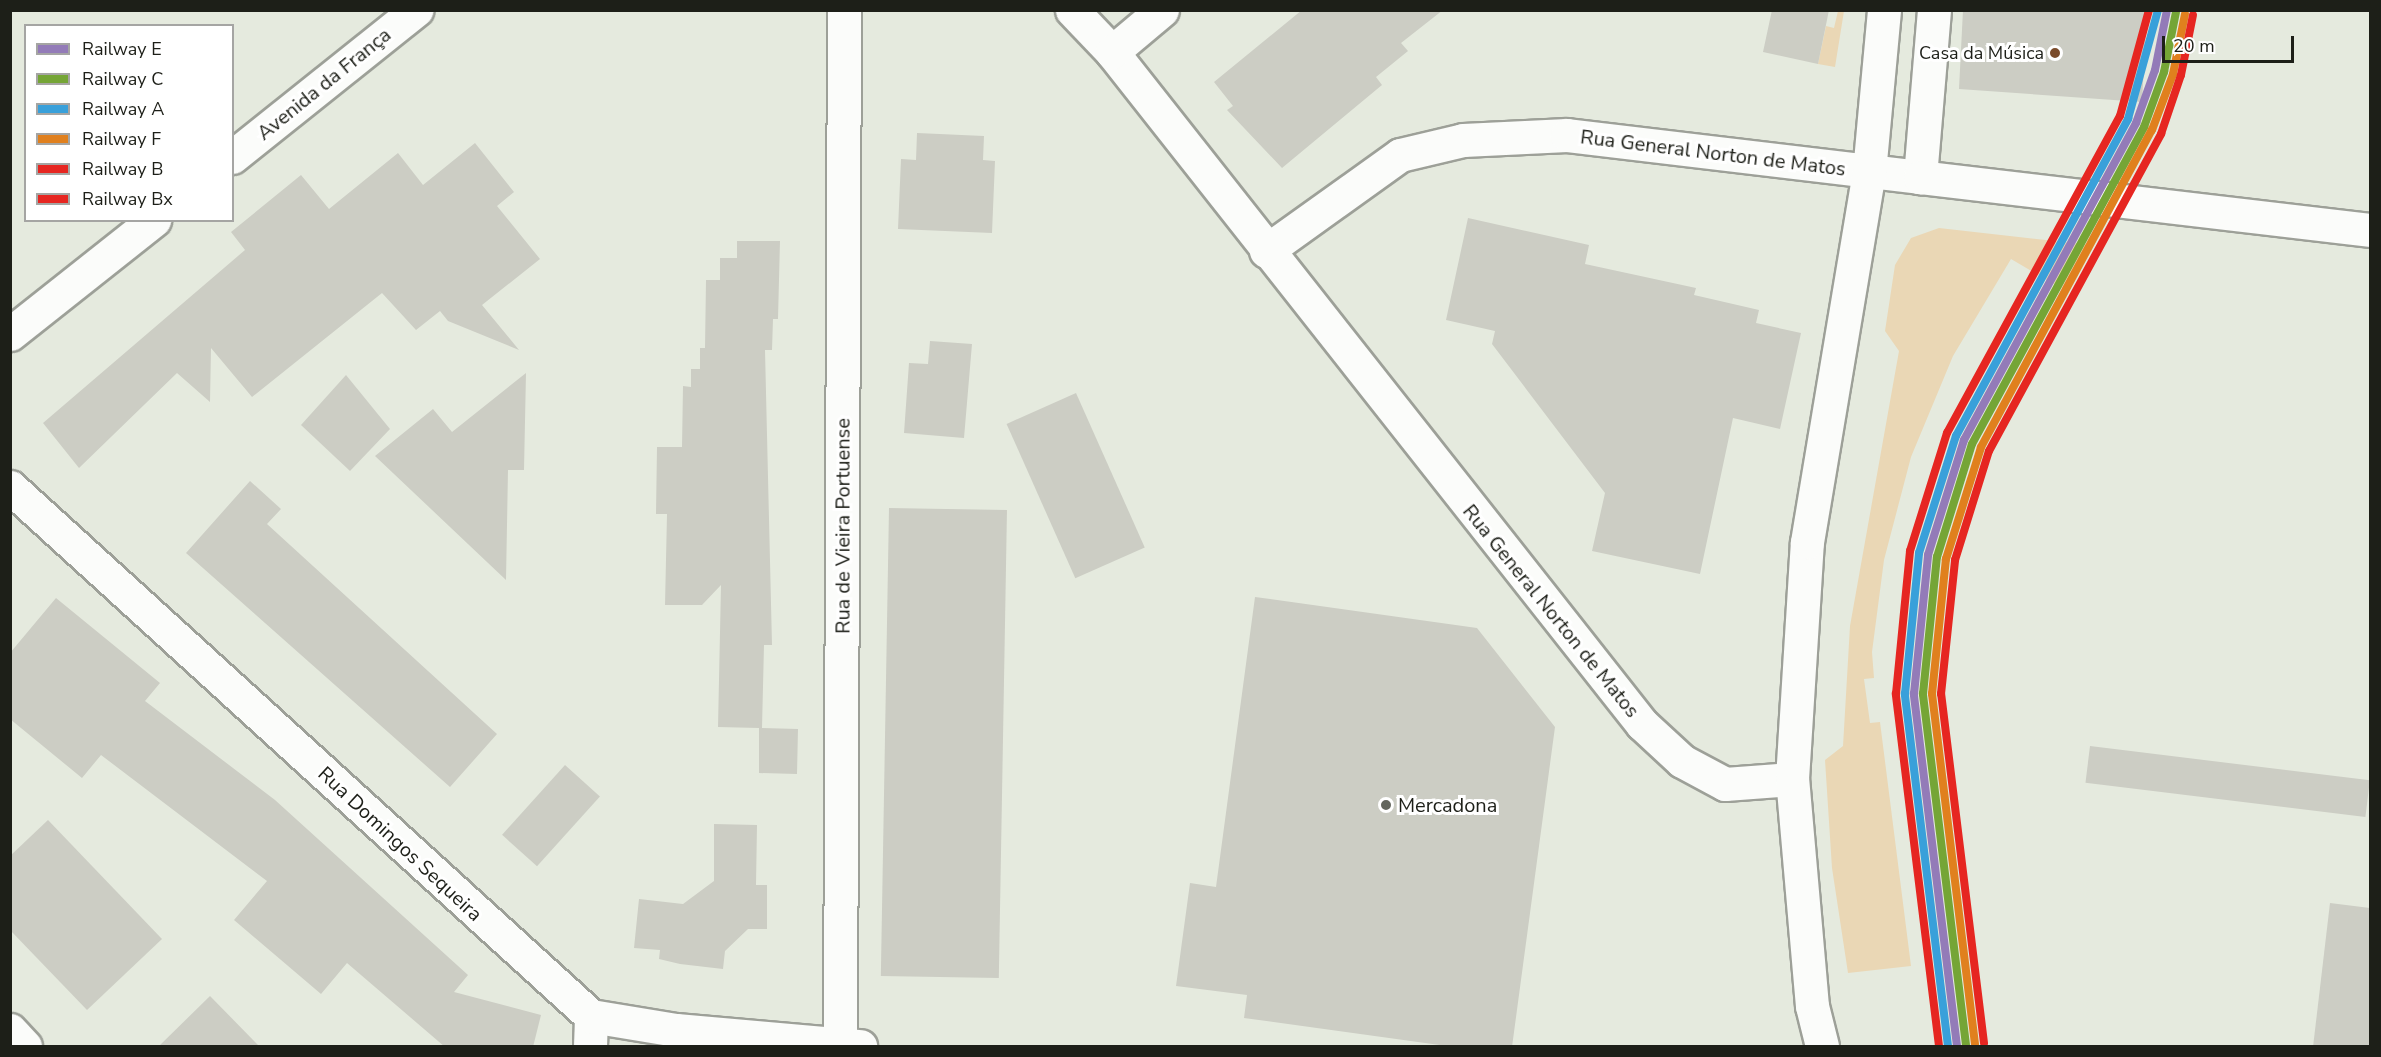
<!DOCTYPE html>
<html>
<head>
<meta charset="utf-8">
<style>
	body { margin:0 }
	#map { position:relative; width:2381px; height:1057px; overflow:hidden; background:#e5eade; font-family:"Nunito Sans",sans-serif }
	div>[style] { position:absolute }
	.green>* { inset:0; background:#ead7b5 }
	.building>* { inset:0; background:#cccdc4; transform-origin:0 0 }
	.roads { filter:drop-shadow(2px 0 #9da098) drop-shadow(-2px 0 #9da098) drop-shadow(0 2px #9da098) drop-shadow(0 -2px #9da098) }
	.street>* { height:33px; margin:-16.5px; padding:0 16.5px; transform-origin:16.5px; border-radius:16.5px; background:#fbfcfa }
	.secondary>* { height:33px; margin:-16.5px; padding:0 16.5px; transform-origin:16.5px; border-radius:16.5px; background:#fbfcfa }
	.rail-1>* { height:8px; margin:-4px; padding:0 4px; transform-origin:4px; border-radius:4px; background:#937bb8 }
	.rail-2>* { height:8px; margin:-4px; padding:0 4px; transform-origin:4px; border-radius:4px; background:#75a536 }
	.rail-3>* { height:8px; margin:-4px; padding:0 4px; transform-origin:4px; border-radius:4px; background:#39a0da }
	.rail-4>* { height:8px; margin:-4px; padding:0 4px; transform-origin:4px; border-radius:4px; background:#e0801e }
	.rail-5>* { height:8px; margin:-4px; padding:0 4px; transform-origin:4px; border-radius:4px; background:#e62621 }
	.rail-6>* { height:8px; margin:-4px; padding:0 4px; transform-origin:4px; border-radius:4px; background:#e62621 }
	.dots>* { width:16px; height:16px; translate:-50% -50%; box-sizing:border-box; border:3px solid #fff; border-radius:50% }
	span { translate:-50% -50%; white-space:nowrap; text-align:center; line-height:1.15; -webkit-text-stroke:6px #fff; paint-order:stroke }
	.bus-label { font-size:18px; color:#1d1f18 }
	.right { translate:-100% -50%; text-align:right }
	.street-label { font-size:20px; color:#1d1f18 }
	.poi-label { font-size:20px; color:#1d1f18 }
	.left { translate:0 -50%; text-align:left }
	.frame { position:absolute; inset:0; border:12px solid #1d1f18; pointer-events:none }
	.legend { position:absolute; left:24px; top:24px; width:210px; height:198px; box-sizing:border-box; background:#fff; border:2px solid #a5a5a3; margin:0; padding:8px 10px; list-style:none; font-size:18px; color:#1d1f18 }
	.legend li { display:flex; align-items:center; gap:12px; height:30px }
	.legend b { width:30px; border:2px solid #a5a5a3 }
	.scale { position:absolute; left:2162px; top:36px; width:132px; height:27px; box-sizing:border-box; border:3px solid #1d1f18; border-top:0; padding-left:8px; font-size:18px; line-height:21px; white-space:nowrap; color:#1d1f18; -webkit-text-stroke:4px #fff; paint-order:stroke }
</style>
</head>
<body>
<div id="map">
	<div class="green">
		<i style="clip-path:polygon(1838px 11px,1844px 11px,1835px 67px,1818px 64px,1826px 26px,1834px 28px)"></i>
		<i style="clip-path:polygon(1939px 228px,2091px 245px,2066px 291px,2011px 259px,1953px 356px,1911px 457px,1884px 560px,1872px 652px,1874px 678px,1864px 679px,1870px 723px,1880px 722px,1911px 966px,1848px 973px,1832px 868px,1825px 760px,1843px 746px,1850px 626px,1899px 351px,1885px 331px,1895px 265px,1911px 238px)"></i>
	</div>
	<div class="building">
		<i style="clip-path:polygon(1302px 10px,1443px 10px,1401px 43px,1408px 51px,1376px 77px,1382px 85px,1282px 168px,1227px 110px,1233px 106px,1214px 82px)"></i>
		<i style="clip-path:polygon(1772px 10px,1829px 10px,1818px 64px,1763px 52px)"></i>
		<i style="clip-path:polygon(1963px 10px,2147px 10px,2142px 102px,1959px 89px)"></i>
		<i style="clip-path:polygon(917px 133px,984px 136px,983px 160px,995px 161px,992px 233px,898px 229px,901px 159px,916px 160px)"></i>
		<i style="clip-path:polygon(475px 143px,514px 192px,497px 206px,540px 259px,482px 305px,519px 350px,448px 321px,440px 311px,416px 330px,382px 293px,252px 397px,211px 348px,210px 402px,177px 373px,79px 468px,43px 423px,245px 250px,231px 232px,301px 175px,329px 209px,398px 153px,423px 185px)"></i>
		<i style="clip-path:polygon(1468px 218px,1589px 245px,1585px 264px,1696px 288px,1694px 295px,1759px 310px,1756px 323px,1801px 333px,1780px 429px,1733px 418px,1700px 574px,1592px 551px,1605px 493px,1492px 344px,1495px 331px,1446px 320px)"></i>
		<i style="clip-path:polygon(737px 241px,780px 241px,778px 319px,773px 319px,772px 350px,765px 350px,772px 645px,764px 645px,762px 728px,798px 729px,797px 774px,759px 773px,759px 728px,718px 727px,721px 585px,702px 605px,665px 605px,667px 514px,656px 514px,657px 447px,682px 447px,683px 386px,691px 387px,691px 369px,700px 369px,700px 348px,705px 348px,706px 280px,720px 280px,720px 258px,737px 258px)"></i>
		<i style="clip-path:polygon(930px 341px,972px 344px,964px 438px,904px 433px,909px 363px,928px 364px)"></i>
		<i style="clip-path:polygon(526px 373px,524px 470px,508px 470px,506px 580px,375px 456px,433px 409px,452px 432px)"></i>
		<i style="clip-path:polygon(346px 375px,390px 429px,350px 471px,301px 425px)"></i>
		<i style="left:1076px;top:393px;width:169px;height:76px;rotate:66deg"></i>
		<i style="clip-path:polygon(250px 481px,281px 509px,267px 524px,497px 734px,450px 787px,186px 553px)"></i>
		<i style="left:889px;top:508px;width:118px;height:468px;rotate:1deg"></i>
		<i style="clip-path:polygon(1255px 597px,1477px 628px,1555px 727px,1512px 1047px,1454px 1047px,1244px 1018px,1247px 995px,1176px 986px,1190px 883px,1216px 887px)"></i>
		<i style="clip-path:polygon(56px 598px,160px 683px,145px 701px,275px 800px,468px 975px,454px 992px,541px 1015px,533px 1047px,445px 1047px,347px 963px,321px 994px,234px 920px,267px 881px,101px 755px,82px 778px,10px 719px,10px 653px)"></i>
		<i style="left:2090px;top:746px;width:282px;height:37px;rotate:7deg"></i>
		<i style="left:565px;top:765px;width:47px;height:94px;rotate:42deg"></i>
		<i style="clip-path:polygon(48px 820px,162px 939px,87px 1010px,10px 930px,10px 856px)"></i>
		<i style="clip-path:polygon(714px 824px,757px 825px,756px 885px,767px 885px,767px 929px,748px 929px,725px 951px,723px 969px,680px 964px,659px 959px,660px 950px,634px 948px,639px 899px,683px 904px,714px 881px)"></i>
		<i style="clip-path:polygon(2330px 903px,2370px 908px,2370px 1047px,2313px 1047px)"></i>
		<i style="clip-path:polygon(210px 996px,260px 1047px,158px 1047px)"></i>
	</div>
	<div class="roads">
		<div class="street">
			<i style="left:1072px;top:10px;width:58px;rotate:46.4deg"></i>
			<i style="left:1112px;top:52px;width:856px;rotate:51.74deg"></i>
			<i style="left:1642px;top:724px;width:54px;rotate:42.8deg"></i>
			<i style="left:1682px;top:761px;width:49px;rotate:28.1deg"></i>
			<i style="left:1725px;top:784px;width:67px;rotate:-4.3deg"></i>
			<i style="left:1112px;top:52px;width:65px;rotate:-40deg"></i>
			<i style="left:1266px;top:251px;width:165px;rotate:-35.6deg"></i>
			<i style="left:1400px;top:155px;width:65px;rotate:-13.4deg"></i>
			<i style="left:1463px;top:140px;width:104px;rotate:-2.8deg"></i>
			<i style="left:1567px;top:135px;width:355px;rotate:6.8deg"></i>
			<i style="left:10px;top:1030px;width:22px;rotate:47deg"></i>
			<i style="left:840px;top:1042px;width:1032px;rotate:-89.78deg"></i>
			<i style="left:590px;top:1046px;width:30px;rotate:-88deg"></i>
			<i style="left:1822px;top:1046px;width:41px;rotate:-104deg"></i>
			<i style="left:1812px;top:1006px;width:228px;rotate:-95deg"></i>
			<i style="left:1792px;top:779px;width:237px;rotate:-86.4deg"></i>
			<i style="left:1807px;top:542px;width:375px;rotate:-80.5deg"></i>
			<i style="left:1869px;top:172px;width:163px;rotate:-84.7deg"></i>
		</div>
		<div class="secondary">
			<i style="left:1934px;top:10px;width:168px;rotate:94.8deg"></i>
			<i style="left:1920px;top:177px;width:453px;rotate:6.7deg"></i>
			<i style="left:232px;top:157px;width:236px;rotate:-38.6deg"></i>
			<i style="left:10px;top:334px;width:184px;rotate:-38.4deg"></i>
			<i style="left:10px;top:487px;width:786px;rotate:42.32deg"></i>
			<i style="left:591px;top:1016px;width:86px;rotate:9.4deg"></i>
			<i style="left:676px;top:1030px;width:185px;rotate:5deg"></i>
		</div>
	</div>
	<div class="rail-1">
		<i style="left:1957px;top:1046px;width:355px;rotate:-97deg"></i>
		<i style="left:1914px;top:694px;width:140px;rotate:-84.2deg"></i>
		<i style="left:1928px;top:555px;width:121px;rotate:-72.6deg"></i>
		<i style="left:1964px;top:440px;width:361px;rotate:-61.5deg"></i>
		<i style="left:2136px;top:123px;width:56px;rotate:-70.3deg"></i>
		<i style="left:2155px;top:70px;width:61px;rotate:-78.7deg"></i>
	</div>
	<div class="rail-2">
		<i style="left:1966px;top:1045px;width:354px;rotate:-97deg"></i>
		<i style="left:1923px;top:694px;width:138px;rotate:-84.2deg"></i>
		<i style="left:1937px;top:557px;width:118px;rotate:-72.8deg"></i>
		<i style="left:1972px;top:444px;width:361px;rotate:-61.5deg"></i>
		<i style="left:2144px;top:127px;width:59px;rotate:-70deg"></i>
		<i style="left:2164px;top:72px;width:61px;rotate:-78.7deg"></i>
	</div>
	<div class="rail-3">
		<i style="left:1948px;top:1046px;width:355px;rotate:-97deg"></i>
		<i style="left:1905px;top:694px;width:142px;rotate:-84.3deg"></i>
		<i style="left:1919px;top:553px;width:123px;rotate:-72.5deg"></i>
		<i style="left:1956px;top:436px;width:361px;rotate:-61.5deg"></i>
		<i style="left:2128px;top:119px;width:113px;rotate:-74.6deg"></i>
	</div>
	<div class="rail-4">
		<i style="left:1975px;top:1044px;width:353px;rotate:-97deg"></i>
		<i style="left:1932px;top:694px;width:136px;rotate:-84.1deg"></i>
		<i style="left:1946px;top:559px;width:117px;rotate:-72.6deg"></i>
		<i style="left:1981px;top:447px;width:360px;rotate:-61.7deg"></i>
		<i style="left:2152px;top:130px;width:60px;rotate:-69.4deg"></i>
		<i style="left:2173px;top:74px;width:61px;rotate:-78.7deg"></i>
	</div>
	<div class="rail-5">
		<i style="left:1939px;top:1046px;width:355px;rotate:-97deg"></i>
		<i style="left:1896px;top:694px;width:144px;rotate:-84.4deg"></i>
		<i style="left:1910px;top:551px;width:124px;rotate:-72.6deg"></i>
		<i style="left:1947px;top:433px;width:361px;rotate:-61.4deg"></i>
		<i style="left:2120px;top:116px;width:110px;rotate:-74.7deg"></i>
	</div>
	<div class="rail-6">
		<i style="left:1984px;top:1043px;width:352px;rotate:-97deg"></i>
		<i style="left:1941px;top:694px;width:135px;rotate:-84deg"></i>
		<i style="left:1955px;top:560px;width:114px;rotate:-72.7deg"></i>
		<i style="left:1989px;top:451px;width:361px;rotate:-61.5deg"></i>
		<i style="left:2161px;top:134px;width:62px;rotate:-71.3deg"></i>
		<i style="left:2181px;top:75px;width:61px;rotate:-78.7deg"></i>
	</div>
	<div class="dots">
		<i style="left:2055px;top:53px;background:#7a4b2a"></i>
		<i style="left:1386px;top:805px;background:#63665d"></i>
	</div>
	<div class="bus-label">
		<span class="right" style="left:2044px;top:53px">Casa da Música</span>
	</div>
	<div class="street-label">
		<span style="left:324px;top:84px;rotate:-39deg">Avenida da França</span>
		<span style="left:1713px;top:153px;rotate:7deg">Rua General Norton de Matos</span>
		<span style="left:843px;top:526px;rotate:-90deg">Rua de Vieira Portuense</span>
		<span style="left:1551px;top:611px;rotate:51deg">Rua General Norton de Matos</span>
		<span style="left:400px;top:844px;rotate:43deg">Rua Domingos Sequeira</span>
	</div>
	<div class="poi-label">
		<span class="left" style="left:1398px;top:805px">Mercadona</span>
	</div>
	<div class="frame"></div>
	<ul class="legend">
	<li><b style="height:8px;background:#937bb8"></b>Railway E</li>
	<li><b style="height:8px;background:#75a536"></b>Railway C</li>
	<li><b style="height:8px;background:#39a0da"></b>Railway A</li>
	<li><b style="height:8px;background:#e0801e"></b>Railway F</li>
	<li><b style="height:8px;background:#e62621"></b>Railway B</li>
	<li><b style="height:8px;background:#e62621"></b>Railway Bx</li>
	</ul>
	<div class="scale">20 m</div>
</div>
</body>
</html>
